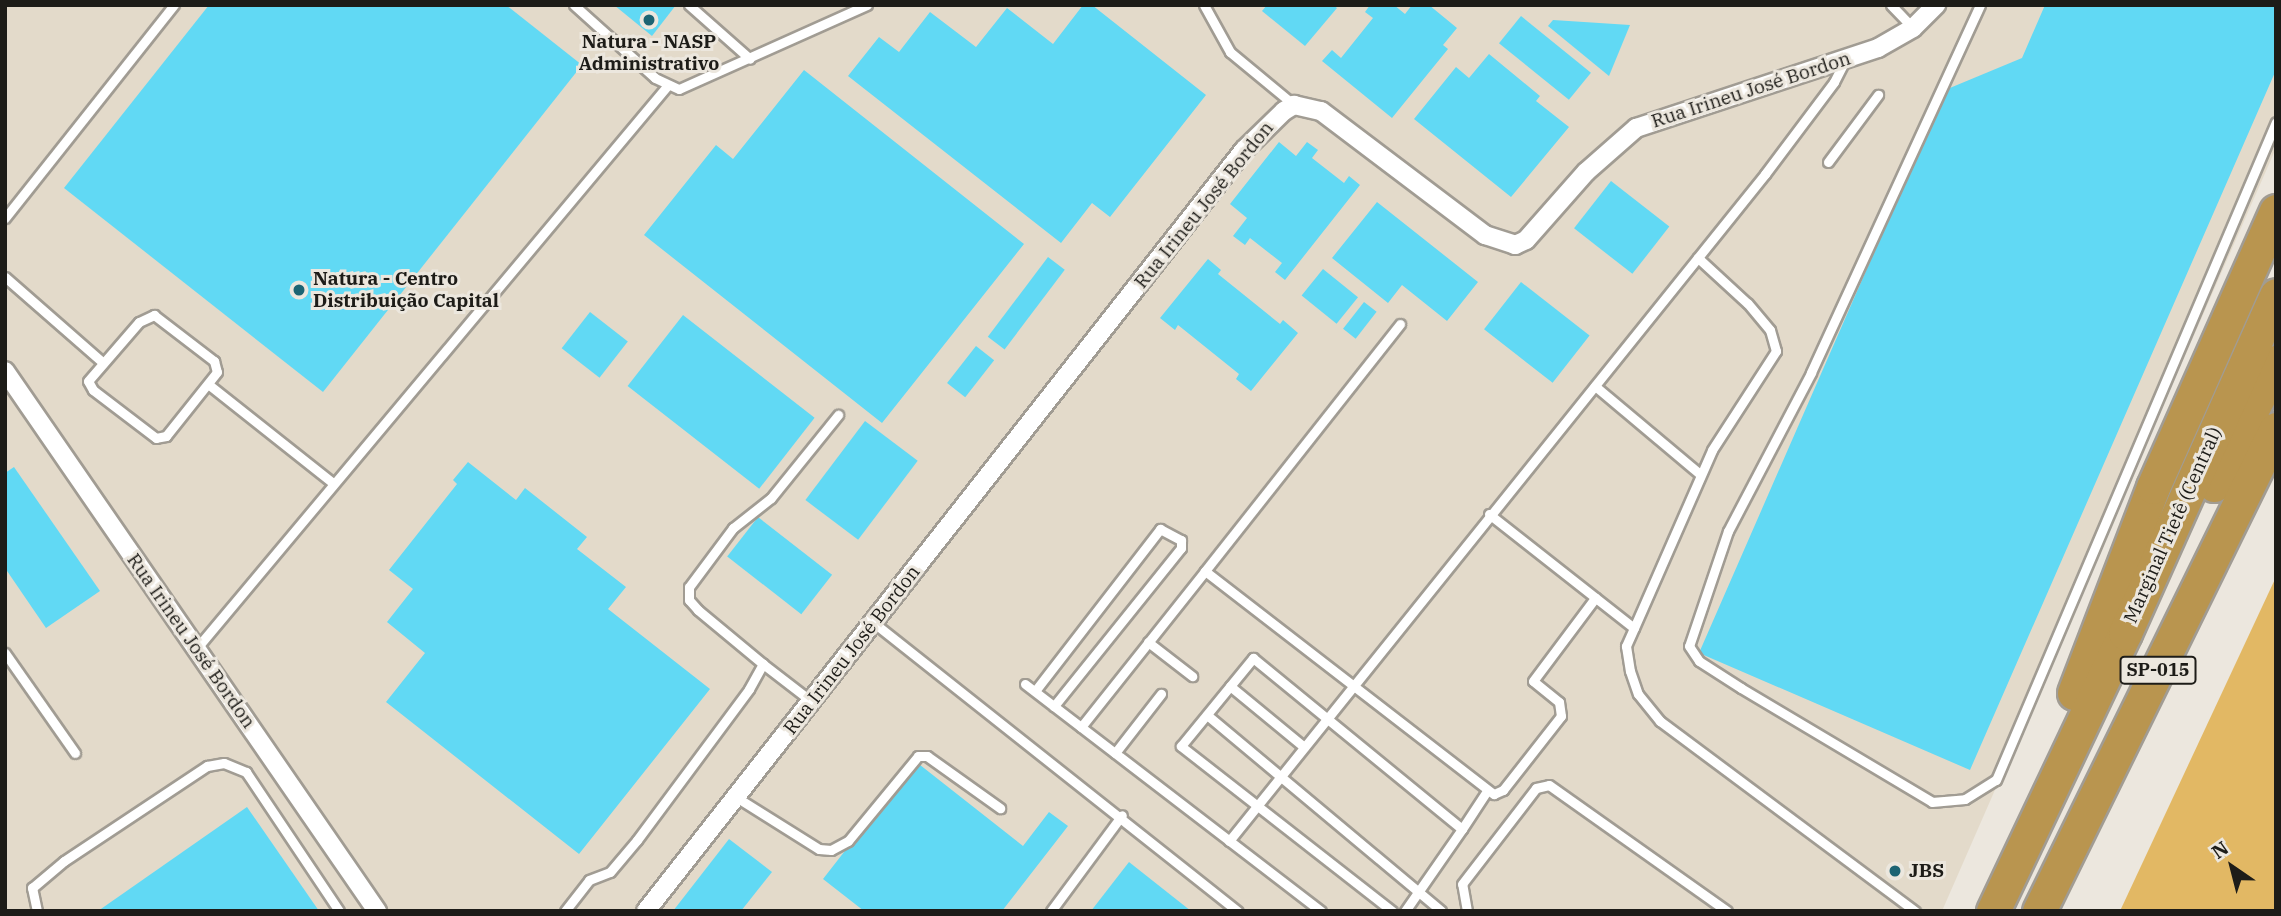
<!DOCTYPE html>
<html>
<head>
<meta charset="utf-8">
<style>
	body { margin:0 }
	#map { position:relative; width:2281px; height:916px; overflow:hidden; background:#ece7de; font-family:"IBM Plex Serif",serif }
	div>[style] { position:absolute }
	.built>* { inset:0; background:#e3daca }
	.water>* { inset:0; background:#e2b864 }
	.building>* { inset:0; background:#61d9f4; transform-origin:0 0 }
	.roads { filter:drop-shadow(2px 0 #a19c93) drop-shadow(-2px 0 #a19c93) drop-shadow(0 2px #a19c93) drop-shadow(0 -2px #a19c93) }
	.lane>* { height:9px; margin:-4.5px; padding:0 4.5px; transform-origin:4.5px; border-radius:4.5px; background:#fff }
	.street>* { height:18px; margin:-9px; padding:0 9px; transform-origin:9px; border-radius:9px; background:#fff }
	.highway>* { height:33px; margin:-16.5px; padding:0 16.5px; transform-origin:16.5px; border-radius:16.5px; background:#b9954f }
	.dots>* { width:19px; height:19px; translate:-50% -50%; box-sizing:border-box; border:4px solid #ece7de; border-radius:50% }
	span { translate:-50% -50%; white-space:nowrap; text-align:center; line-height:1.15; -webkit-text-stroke:6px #ece7de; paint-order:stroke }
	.shield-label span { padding:2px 5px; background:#ece7de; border:2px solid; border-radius:5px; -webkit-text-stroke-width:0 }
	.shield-label { font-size:18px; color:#1d1c18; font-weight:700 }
	.poi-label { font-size:19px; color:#1d1c18; font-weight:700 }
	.left { translate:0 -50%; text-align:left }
	.street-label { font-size:19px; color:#1d1c18 }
	.frame { position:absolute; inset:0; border:7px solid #1d1c18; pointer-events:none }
	.north { position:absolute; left:2197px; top:832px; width:70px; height:70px; -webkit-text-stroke:5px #ece7de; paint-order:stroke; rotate:325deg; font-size:19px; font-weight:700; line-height:28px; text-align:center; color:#1d1c18 }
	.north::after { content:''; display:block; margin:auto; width:24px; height:32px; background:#1d1c18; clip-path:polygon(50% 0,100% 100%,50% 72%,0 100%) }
</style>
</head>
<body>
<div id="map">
	<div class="built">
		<i style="clip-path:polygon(5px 5px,2276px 5px,2276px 148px,1942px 911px,5px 911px)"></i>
	</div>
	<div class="water">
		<i style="clip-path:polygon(2276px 577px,2276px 911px,2120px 911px)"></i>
	</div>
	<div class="building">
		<i style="clip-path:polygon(209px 5px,506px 5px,582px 65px,323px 392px,64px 188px)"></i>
		<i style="clip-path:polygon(614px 5px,676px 5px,652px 36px)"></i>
		<i style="clip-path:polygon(1083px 5px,1092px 5px,1206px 95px,1110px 217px,1092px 203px,1061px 243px,848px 76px,879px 37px,899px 52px,930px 12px,976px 47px,1007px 8px,1053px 44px)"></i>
		<i style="clip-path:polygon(1267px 5px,1333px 5px,1337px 8px,1305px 46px,1262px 11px)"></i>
		<i style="clip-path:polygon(1370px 5px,1394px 5px,1405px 14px,1412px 5px,1429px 5px,1457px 28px,1443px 45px,1448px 49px,1392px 118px,1322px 61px,1332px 50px,1341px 58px,1373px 18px,1365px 12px)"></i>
		<i style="clip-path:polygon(2045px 5px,2276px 5px,2276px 70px,1970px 770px,1699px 653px,1945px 90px,2022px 58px)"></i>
		<i style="left:1521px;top:16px;width:90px;height:35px;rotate:39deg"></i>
		<i style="clip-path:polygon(1553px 20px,1630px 25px,1609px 76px,1548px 26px)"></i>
		<i style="clip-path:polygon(1489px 54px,1540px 96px,1536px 101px,1569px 127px,1511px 197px,1414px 119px,1456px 67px,1469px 78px)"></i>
		<i style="clip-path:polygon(804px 70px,1024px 244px,882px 423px,644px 235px,716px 145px,733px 159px)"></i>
		<i style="clip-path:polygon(1279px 142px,1296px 156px,1307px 142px,1318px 150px,1312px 158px,1344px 183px,1349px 176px,1360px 185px,1285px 280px,1275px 272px,1282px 263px,1250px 238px,1245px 245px,1233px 236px,1247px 218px,1230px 204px)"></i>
		<i style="left:1611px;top:181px;width:74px;height:60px;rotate:38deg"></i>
		<i style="clip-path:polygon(1377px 202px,1478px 282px,1447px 321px,1402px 285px,1388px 303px,1332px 258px)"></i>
		<i style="left:1048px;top:257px;width:21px;height:100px;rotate:37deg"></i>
		<i style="clip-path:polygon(1208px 259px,1221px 270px,1218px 274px,1280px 324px,1283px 320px,1298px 333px,1251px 391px,1236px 379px,1239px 374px,1178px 325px,1175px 330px,1160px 318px)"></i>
		<i style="left:1323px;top:269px;width:45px;height:34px;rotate:39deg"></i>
		<i style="left:1521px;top:282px;width:87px;height:60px;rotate:38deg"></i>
		<i style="left:1364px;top:302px;width:16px;height:34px;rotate:38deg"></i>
		<i style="left:590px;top:312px;width:48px;height:46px;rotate:38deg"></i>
		<i style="left:683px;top:315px;width:167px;height:90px;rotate:38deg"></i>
		<i style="left:976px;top:346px;width:23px;height:47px;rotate:38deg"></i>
		<i style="left:865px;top:421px;width:66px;height:99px;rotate:37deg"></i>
		<i style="clip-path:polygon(468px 462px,516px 500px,525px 488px,587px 537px,577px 549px,626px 587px,608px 609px,710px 689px,579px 854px,386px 702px,425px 653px,387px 622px,413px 589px,389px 570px,457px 484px,453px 480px)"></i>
		<i style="clip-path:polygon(14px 467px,100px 591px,46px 628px,5px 568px,5px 473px)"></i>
		<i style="left:758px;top:517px;width:94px;height:50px;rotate:38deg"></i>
		<i style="clip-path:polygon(915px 761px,1023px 846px,1049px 812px,1068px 826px,1002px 911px,864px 911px,823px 879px)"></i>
		<i style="clip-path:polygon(247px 807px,319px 911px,98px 911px)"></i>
		<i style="clip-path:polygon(729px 839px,772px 872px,741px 911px,673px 911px)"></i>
		<i style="clip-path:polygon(1129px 862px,1191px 911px,1091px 911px)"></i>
	</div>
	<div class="roads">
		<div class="lane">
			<i style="left:574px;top:5px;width:109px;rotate:42deg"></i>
			<i style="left:655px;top:78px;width:26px;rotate:25deg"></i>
			<i style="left:679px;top:89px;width:206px;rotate:-24.1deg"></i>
			<i style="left:689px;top:5px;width:81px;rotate:41.5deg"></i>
			<i style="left:1204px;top:5px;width:54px;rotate:61deg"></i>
			<i style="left:1230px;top:52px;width:83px;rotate:39.6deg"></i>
			<i style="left:1891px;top:5px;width:32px;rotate:46deg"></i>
			<i style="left:1980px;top:5px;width:405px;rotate:114.7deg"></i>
			<i style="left:1811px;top:373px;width:178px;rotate:117.7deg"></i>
			<i style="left:1728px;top:531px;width:121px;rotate:108.7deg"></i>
			<i style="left:1689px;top:646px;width:18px;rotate:56deg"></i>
			<i style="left:1699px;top:661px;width:50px;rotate:32.7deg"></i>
			<i style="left:1741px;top:688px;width:222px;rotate:30.8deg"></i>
			<i style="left:1932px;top:802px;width:33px;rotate:-5deg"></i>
			<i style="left:1965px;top:799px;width:36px;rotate:-32deg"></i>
			<i style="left:1996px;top:780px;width:715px;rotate:-66.95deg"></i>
			<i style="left:1828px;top:162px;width:84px;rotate:-53.3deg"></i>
			<i style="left:5px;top:218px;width:272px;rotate:-51.6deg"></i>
			<i style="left:5px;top:277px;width:129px;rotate:41.2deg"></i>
			<i style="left:154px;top:315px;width:76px;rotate:37.5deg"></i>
			<i style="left:214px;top:361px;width:11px;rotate:75deg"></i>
			<i style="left:217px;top:372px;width:82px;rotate:128.6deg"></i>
			<i style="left:166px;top:436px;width:10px;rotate:169deg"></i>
			<i style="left:156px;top:438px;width:79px;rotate:-142.7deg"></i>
			<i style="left:93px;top:390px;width:10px;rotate:-119deg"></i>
			<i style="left:88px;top:381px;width:78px;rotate:-49.2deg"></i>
			<i style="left:139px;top:322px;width:17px;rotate:-25deg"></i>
			<i style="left:1400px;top:324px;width:315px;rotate:128.3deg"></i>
			<i style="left:1205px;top:571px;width:365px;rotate:37.7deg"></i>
			<i style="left:1494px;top:794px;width:10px;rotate:-24deg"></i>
			<i style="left:1503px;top:790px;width:94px;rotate:-51.9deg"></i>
			<i style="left:1561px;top:716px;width:14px;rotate:-98deg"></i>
			<i style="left:1559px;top:702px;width:33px;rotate:-141deg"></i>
			<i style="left:1533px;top:681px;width:104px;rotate:-53.2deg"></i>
			<i style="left:208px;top:384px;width:159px;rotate:38.4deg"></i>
			<i style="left:1595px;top:386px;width:137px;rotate:40deg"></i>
			<i style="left:1489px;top:514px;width:184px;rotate:38.2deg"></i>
			<i style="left:1634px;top:628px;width:20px;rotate:114deg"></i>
			<i style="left:1626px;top:646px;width:25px;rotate:81deg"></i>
			<i style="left:1630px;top:671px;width:24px;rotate:71deg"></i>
			<i style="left:1638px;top:694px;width:35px;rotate:51deg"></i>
			<i style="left:1660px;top:721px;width:318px;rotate:36.7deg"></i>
			<i style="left:874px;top:623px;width:464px;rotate:38.4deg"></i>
			<i style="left:1634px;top:628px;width:194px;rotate:-66.3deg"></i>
			<i style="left:1712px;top:450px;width:118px;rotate:-57.1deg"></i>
			<i style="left:1776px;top:351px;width:22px;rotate:-106deg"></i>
			<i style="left:1770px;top:330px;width:35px;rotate:-130deg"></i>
			<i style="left:1747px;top:303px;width:67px;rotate:-137.4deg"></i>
			<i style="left:1148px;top:642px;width:56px;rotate:37.7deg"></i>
			<i style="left:196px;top:649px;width:734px;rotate:-50.08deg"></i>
			<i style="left:5px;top:653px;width:122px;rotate:55deg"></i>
			<i style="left:763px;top:664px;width:61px;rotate:37.6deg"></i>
			<i style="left:1025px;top:684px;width:373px;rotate:37.5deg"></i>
			<i style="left:1230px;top:686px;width:96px;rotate:39.5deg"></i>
			<i style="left:1035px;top:691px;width:205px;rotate:-52.3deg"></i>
			<i style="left:1160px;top:529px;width:24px;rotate:28deg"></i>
			<i style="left:1181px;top:540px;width:8px;rotate:90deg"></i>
			<i style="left:1181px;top:548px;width:203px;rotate:128.8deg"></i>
			<i style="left:1207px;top:715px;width:305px;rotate:39.9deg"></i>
			<i style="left:1081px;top:727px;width:199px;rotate:-51.5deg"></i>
			<i style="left:1115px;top:753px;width:75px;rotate:-52.1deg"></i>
			<i style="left:736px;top:797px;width:98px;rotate:32.1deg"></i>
			<i style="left:819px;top:849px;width:12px;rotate:5deg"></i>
			<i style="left:831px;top:850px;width:19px;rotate:-28deg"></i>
			<i style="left:848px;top:841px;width:110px;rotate:-50.5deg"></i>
			<i style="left:918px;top:756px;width:9px"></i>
			<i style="left:927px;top:756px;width:90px;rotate:35.5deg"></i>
			<i style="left:1462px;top:829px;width:45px;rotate:-56.7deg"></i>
			<i style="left:1229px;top:841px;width:856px;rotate:-51.21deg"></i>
			<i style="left:1765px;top:174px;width:115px;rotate:-53.1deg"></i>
			<i style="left:1834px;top:82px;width:25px;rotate:-63deg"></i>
			<i style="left:37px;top:911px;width:24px;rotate:-102deg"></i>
			<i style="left:32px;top:888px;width:42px;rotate:-40.2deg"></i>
			<i style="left:64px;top:861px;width:172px;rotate:-33.6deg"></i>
			<i style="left:207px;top:766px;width:17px;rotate:-10deg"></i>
			<i style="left:224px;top:763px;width:24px;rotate:22deg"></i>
			<i style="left:246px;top:772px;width:167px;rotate:56.2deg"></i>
			<i style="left:565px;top:911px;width:39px;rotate:-52deg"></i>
			<i style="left:589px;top:880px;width:22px;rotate:-21deg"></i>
			<i style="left:610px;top:872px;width:42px;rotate:-49.8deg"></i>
			<i style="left:637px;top:840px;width:188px;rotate:-53.4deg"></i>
			<i style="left:749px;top:689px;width:29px;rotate:-61deg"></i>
			<i style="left:763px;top:664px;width:85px;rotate:-140.3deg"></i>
			<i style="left:698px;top:610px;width:13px;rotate:-132deg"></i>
			<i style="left:689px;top:600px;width:13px;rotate:-90deg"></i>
			<i style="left:689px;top:587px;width:74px;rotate:-53.3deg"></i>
			<i style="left:733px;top:528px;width:48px;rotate:-38.3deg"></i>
			<i style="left:771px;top:498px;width:107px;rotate:-51.1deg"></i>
			<i style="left:1051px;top:911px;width:119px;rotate:-53.5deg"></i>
			<i style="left:1392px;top:911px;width:268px;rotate:-142deg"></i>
			<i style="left:1181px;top:746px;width:114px;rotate:-50.7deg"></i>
			<i style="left:1253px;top:658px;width:270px;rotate:39.3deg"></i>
			<i style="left:1462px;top:829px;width:100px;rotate:124.8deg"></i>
			<i style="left:1467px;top:911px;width:27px;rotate:-100deg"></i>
			<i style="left:1462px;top:884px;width:121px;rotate:-52.4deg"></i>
			<i style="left:1536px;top:788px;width:13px;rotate:-13deg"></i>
			<i style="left:1549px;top:785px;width:218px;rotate:35.3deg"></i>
		</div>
		<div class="street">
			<i style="left:5px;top:371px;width:656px;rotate:55.44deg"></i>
			<i style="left:646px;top:911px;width:968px;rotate:-51.84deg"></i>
			<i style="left:1244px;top:150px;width:56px;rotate:-44.3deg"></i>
			<i style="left:1284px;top:111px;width:12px;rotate:-31deg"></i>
			<i style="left:1294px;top:105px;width:28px;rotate:13deg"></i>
			<i style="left:1321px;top:111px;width:206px;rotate:37.1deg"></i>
			<i style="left:1485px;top:235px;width:32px;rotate:18deg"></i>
			<i style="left:1515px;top:245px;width:12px;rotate:-24deg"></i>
			<i style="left:1526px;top:240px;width:91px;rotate:-48.6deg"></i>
			<i style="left:1586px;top:172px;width:67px;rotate:-41.3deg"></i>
			<i style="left:1636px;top:128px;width:255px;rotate:-18.3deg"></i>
			<i style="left:1878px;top:48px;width:40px;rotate:-29.7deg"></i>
			<i style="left:1913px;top:28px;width:33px;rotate:-45deg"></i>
		</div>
		<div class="highway">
			<i style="left:2214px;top:485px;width:138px;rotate:-63.2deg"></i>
			<i style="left:2074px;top:693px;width:221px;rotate:-69deg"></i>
			<i style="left:2153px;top:487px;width:302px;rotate:-66deg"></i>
			<i style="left:1993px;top:911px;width:308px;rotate:-64.6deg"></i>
			<i style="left:2125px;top:633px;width:370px;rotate:-65.9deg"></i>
			<i style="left:2039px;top:911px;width:537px;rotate:-63.82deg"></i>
		</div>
	</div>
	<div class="dots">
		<i style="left:649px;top:20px;background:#1d6473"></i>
		<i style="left:299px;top:290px;background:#1d6473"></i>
		<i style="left:1895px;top:871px;background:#1d6473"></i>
	</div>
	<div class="shield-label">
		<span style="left:2158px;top:670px">SP-015</span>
	</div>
	<div class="poi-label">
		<span style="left:649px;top:53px">Natura - NASP<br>Administrativo</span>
		<span class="left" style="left:313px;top:290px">Natura - Centro<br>Distribuição Capital</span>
		<span class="left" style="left:1909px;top:871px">JBS</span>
	</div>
	<div class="street-label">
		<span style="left:1751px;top:90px;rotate:-18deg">Rua Irineu José Bordon</span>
		<span style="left:1204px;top:205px;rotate:-51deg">Rua Irineu José Bordon</span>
		<span style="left:2173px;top:525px;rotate:-66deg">Marginal Tietê (Central)</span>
		<span style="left:191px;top:641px;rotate:55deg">Rua Irineu José Bordon</span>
		<span style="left:852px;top:650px;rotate:-52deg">Rua Irineu José Bordon</span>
	</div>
	<div class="frame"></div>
	<div class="north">N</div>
</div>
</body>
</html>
